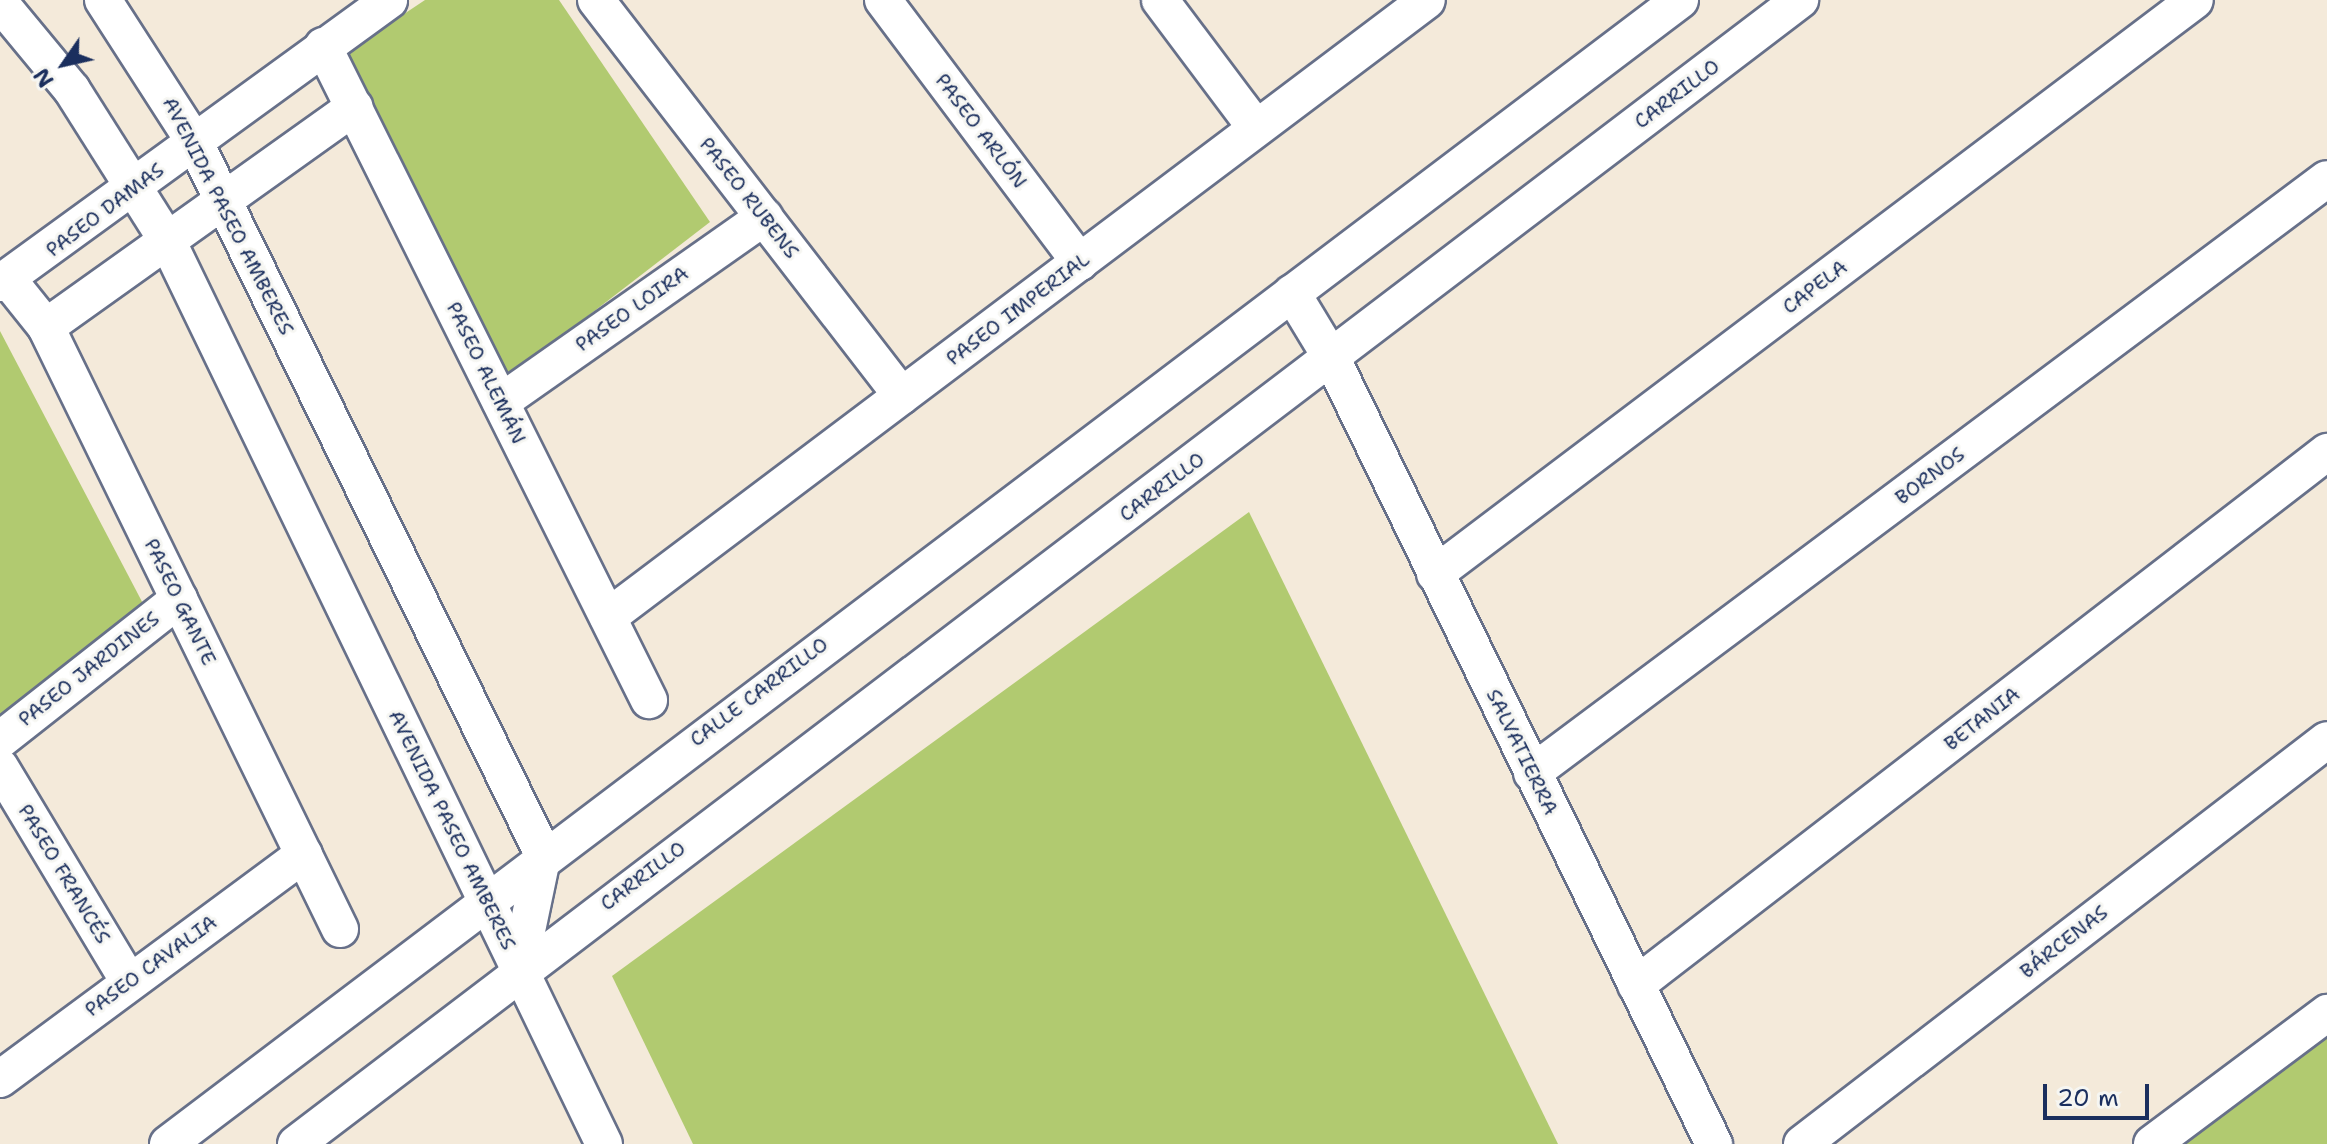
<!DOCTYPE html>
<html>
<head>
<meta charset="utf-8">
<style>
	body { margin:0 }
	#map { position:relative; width:2327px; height:1144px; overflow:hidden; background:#f4eada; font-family:"Shantell Sans",sans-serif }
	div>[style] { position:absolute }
	.green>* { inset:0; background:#b1ca70 }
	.roads { filter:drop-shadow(2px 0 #677089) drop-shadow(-2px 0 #677089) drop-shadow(0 2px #677089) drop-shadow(0 -2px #677089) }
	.street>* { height:36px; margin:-18px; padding:0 18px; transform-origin:18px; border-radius:18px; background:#fff }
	span { translate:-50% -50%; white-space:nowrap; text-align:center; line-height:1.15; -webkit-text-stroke:6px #f6f6f2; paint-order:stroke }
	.street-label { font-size:20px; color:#1b2f5e }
	.north { position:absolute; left:24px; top:24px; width:80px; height:80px; -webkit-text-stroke:6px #f6f6f2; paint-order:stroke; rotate:236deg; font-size:22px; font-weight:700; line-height:32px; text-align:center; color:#1b2f5e }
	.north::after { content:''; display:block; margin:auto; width:28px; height:36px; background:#1b2f5e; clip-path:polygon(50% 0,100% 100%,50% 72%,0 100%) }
	.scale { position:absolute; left:2043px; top:1084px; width:106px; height:36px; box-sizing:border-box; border:4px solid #1b2f5e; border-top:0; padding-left:10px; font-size:24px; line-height:28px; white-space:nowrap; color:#1b2f5e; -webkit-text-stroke:6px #f6f6f2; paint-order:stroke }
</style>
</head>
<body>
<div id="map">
	<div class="green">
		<i style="clip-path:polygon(425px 0,559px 0,710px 222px,506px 379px,344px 54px)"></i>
		<i style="clip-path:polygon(0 331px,149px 615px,0 724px)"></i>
		<i style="clip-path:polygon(1249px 512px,1558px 1144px,693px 1144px,612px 976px)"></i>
		<i style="clip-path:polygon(2327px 1013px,2327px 1144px,2152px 1144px)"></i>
	</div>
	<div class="roads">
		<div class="street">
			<i style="left:103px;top:0;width:170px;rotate:57.2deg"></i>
			<i style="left:195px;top:143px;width:792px;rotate:63.92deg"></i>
			<i style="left:543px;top:854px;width:117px;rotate:101.8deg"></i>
			<i style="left:596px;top:0;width:500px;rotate:52.31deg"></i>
			<i style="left:883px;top:0;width:328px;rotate:53.1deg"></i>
			<i style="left:1160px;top:0;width:160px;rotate:53.1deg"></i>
			<i style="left:0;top:3px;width:113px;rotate:50.4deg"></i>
			<i style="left:72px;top:90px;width:178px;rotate:57.7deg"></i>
			<i style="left:167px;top:240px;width:1004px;rotate:64.2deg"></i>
			<i style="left:323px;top:46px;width:731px;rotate:63.51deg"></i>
			<i style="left:10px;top:282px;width:58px;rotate:51.3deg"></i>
			<i style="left:46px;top:327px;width:670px;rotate:63.97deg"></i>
			<i style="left:0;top:283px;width:481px;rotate:-36deg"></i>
			<i style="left:1292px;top:293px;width:77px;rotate:58.8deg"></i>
			<i style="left:1332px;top:359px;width:873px;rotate:64.05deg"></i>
			<i style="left:46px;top:327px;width:379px;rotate:-35.5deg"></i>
			<i style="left:501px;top:402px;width:322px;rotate:-35.1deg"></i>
			<i style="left:1435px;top:574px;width:952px;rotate:-37.06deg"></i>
			<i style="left:608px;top:617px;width:1025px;rotate:-36.99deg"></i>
			<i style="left:0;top:740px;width:228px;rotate:-38.2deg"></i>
			<i style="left:0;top:767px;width:251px;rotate:59deg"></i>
			<i style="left:1532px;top:773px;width:992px;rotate:-36.77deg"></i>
			<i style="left:1636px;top:985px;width:873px;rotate:-37.64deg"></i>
			<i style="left:0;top:1079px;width:378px;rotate:-36.5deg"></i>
			<i style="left:168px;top:1144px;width:1896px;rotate:-37.11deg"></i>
			<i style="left:296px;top:1144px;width:1890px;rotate:-37.26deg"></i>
			<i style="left:1802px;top:1144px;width:662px;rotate:-37.58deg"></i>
			<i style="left:2152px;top:1144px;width:219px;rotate:-36.8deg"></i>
		</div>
	</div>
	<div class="street-label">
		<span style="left:1677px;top:94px;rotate:-37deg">CARRILLO</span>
		<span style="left:981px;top:131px;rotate:53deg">PASEO ARLÓN</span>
		<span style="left:749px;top:198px;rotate:52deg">PASEO RUBENS</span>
		<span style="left:105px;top:210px;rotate:-37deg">PASEO DAMAS</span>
		<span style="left:228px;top:216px;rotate:63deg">AVENIDA PASEO AMBERES</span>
		<span style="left:1815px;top:287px;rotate:-37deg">CAPELA</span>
		<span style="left:632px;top:309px;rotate:-35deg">PASEO LOIRA</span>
		<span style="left:1018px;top:309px;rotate:-37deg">PASEO IMPERIAL</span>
		<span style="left:486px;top:373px;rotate:64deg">PASEO ALEMÁN</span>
		<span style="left:1930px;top:476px;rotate:-37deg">BORNOS</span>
		<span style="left:1162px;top:487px;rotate:-37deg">CARRILLO</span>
		<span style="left:180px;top:602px;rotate:64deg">PASEO GANTE</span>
		<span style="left:89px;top:669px;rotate:-38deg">PASEO JARDINES</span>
		<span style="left:759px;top:692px;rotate:-37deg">CALLE CARRILLO</span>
		<span style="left:1982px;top:719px;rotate:-38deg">BETANIA</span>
		<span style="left:1522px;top:752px;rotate:64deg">SALVATIERRA</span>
		<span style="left:452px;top:830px;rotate:64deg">AVENIDA PASEO AMBERES</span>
		<span style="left:64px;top:874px;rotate:59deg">PASEO FRANCÉS</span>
		<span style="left:643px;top:876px;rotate:-37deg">CARRILLO</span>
		<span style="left:2064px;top:942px;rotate:-38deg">BÁRCENAS</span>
		<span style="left:151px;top:966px;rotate:-36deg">PASEO CAVALIA</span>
	</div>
	<div class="north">N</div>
	<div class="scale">20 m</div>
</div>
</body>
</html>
